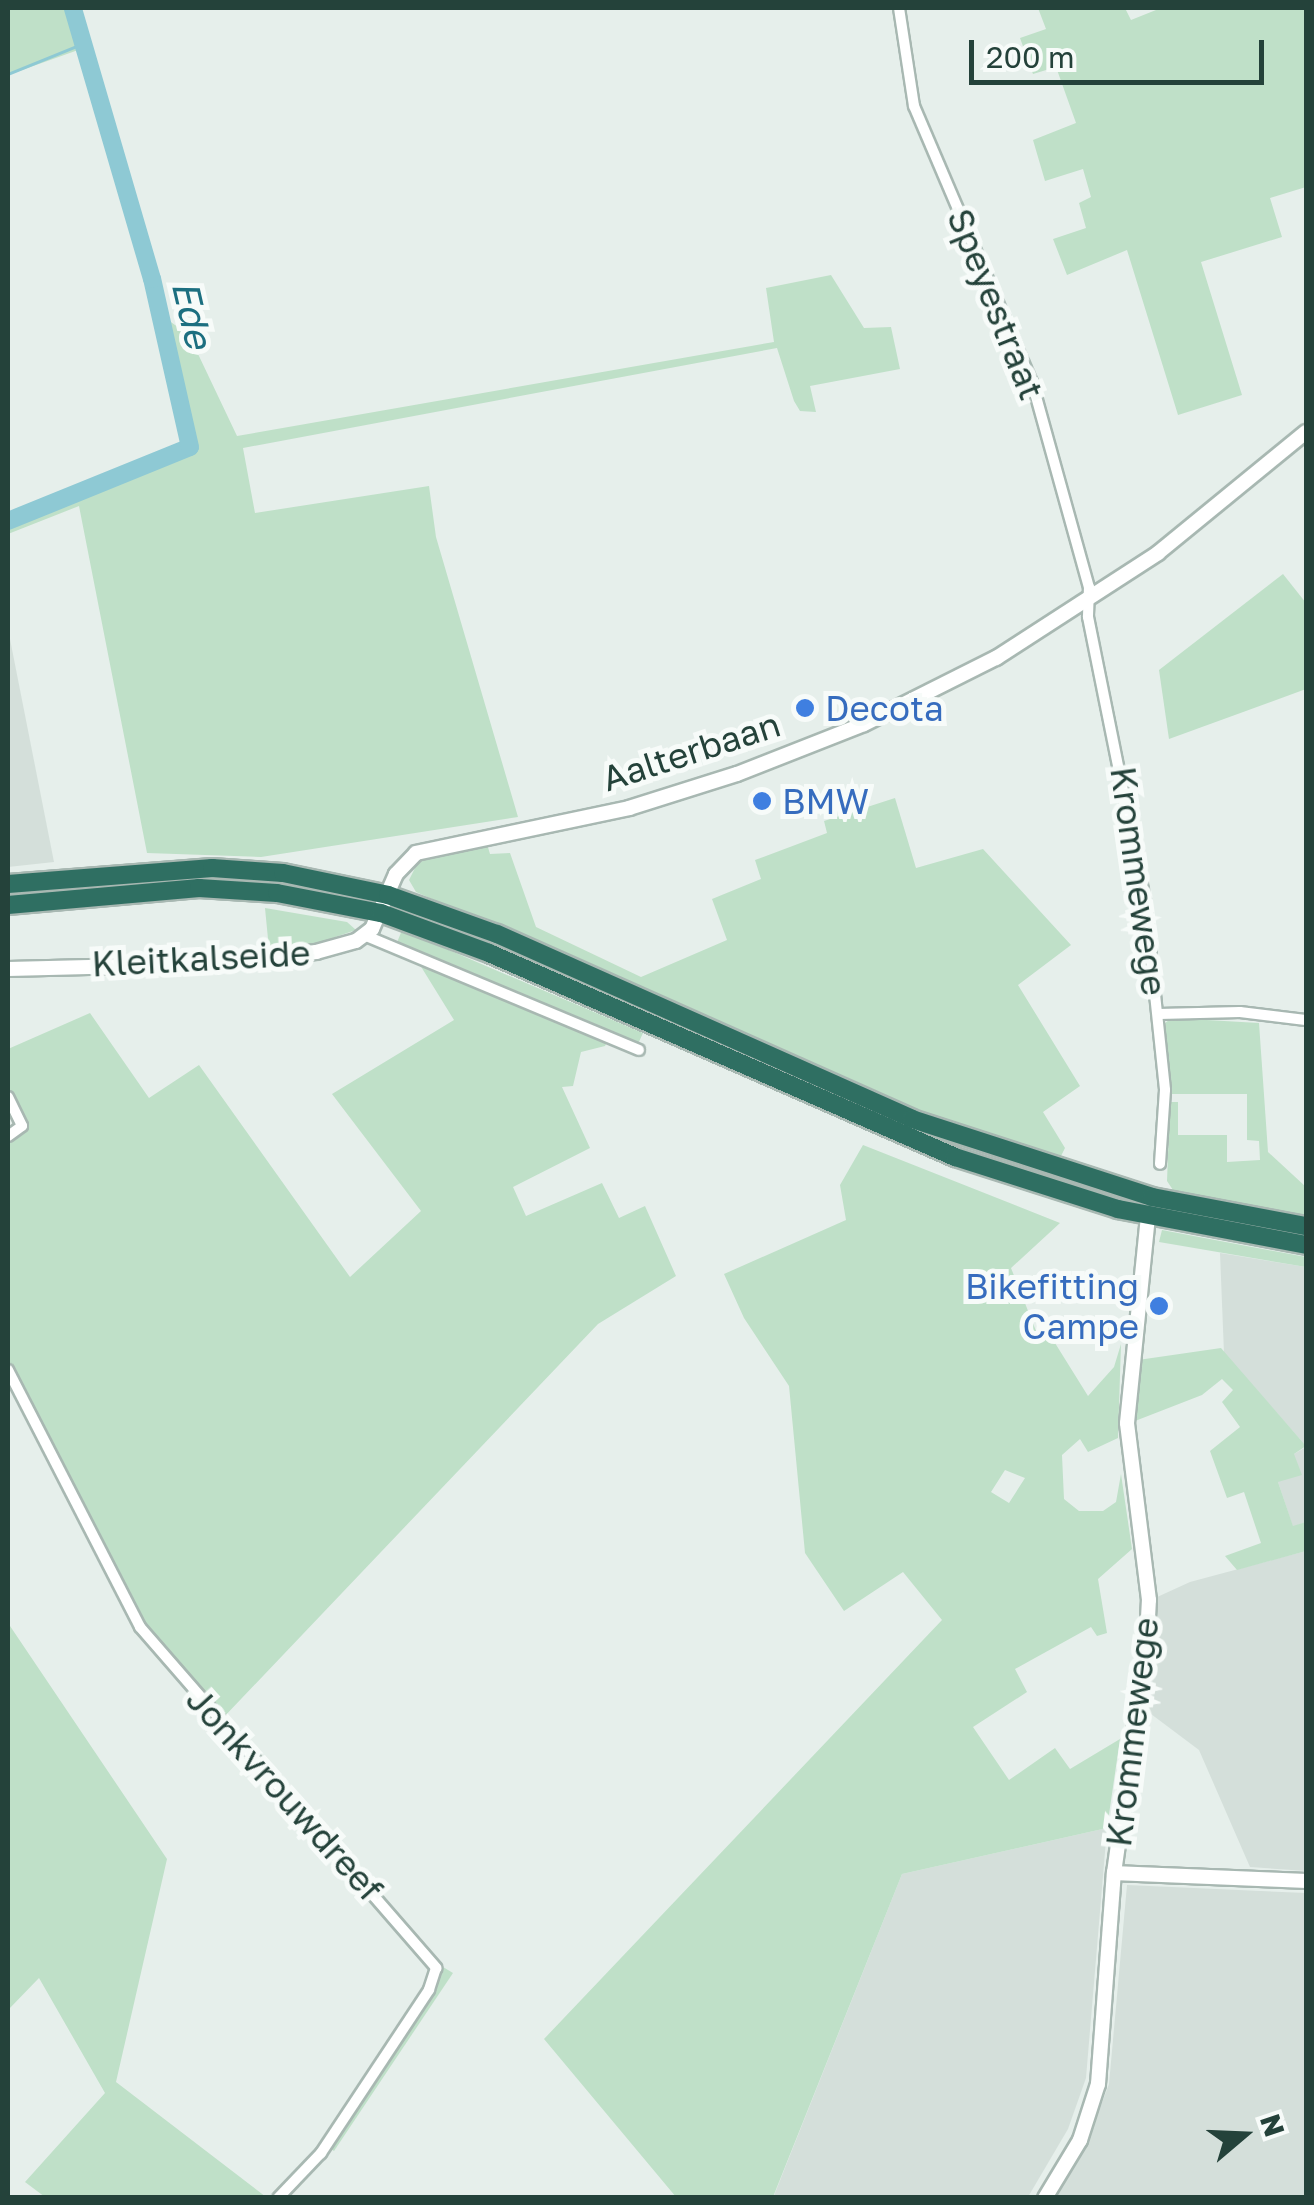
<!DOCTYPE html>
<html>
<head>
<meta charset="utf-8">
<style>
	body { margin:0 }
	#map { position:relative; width:1314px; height:2205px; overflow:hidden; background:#e6efeb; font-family:"Golos Text",sans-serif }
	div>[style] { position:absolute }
	.built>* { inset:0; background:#d4dfda }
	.green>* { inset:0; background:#bfe0c8 }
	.stream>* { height:2.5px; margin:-1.25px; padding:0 1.25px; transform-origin:1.25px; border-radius:1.25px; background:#8ec9d4 }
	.river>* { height:18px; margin:-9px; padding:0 9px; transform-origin:9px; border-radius:9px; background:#8ec9d4 }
	.roads { filter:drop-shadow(2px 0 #a8b8b2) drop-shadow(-2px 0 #a8b8b2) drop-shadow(0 2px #a8b8b2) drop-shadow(0 -2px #a8b8b2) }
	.street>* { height:10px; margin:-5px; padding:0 5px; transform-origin:5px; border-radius:5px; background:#fff }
	.secondary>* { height:14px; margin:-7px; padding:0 7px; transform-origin:7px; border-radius:7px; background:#fff }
	.highway>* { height:18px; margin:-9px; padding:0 9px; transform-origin:9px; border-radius:9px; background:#2f6f62 }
	.dots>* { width:28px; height:28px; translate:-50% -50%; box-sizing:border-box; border:5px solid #f7fbf9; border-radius:50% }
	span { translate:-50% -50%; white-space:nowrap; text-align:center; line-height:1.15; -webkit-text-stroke:10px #f7fbf9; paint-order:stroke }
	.street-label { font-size:35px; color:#24423a }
	.shop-label { font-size:35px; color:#366cbe }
	.left { translate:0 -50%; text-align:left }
	.right { translate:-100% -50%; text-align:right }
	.water-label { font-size:38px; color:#1c6f80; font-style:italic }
	.frame { position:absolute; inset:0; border:10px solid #24423a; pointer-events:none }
	.north { position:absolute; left:1194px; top:2085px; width:100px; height:100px; -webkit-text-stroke:8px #f7fbf9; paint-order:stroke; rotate:71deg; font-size:28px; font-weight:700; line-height:40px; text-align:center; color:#24423a }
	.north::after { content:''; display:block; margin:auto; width:35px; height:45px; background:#24423a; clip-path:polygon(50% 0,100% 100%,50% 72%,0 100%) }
	.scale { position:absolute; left:969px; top:40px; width:295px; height:45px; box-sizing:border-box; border:5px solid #24423a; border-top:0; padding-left:12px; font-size:30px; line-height:35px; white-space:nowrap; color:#24423a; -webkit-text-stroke:8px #f7fbf9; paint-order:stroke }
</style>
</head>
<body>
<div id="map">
	<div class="built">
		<i style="clip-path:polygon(8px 629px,54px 862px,8px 867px)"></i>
		<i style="clip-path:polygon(1220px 1253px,1306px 1267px,1306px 1446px,1224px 1353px)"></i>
		<i style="clip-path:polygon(1306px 1447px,1306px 1522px,1293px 1527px,1278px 1482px,1294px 1454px)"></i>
		<i style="clip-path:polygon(1306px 1551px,1306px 1871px,1250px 1867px,1199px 1750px,1143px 1708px,1155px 1598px,1190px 1582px)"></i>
		<i style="clip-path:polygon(1107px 1828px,1086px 2078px,1068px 2129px,1028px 2197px,773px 2198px,902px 1874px)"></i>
		<i style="clip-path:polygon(1127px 1885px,1306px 1893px,1306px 2197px,1052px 2198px,1088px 2140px,1109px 2084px)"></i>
	</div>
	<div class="green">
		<i style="clip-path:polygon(8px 8px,68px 8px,81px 49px,8px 75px)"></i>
		<i style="clip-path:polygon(1038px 8px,1125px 8px,1131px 20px,1161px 8px,1306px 8px,1306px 187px,1270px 198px,1282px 237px,1201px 262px,1242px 395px,1178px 415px,1127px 250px,1067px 275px,1053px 239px,1086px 228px,1079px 203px,1091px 197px,1083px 169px,1045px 181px,1033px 140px,1076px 123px,1056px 67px,1033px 74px,1020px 38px,1046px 29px)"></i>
		<i style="clip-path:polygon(831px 275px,864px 328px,891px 327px,900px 369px,810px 386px,816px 412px,800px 411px,794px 401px,777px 348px,243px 448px,255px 513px,429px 486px,436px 537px,518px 817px,261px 857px,147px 853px,79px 506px,8px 534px,8px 515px,185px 447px,164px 365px,174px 363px,161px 315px,189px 335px,237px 436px,774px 342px,766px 288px)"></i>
		<i style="clip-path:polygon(1283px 574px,1306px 603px,1306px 689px,1169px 739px,1159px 670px)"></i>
		<i style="clip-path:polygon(895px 798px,916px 868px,983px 849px,1071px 945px,1018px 985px,1080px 1086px,1043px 1112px,1065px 1148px,1059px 1160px,917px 1110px,416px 892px,409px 880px,417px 864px,432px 856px,487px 844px,490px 854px,510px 853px,536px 927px,641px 977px,727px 940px,712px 899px,761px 879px,755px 860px,827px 833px,824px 821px)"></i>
		<i style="clip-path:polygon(265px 908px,347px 922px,356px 930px,303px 948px,269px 949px)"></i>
		<i style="clip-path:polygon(402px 930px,643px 1033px,638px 1044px,611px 1034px,605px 1046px,581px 1052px,573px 1086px,562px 1087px,590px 1148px,513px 1187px,526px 1216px,602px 1183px,619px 1218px,645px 1206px,676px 1276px,598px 1324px,222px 1719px,143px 1626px,8px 1363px,8px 1142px,27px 1125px,8px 1090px,8px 1049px,90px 1013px,149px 1098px,199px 1065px,350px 1277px,421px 1211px,332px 1094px,454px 1020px,420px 965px,423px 955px,396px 945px)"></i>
		<i style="clip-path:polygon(1172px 1018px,1259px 1023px,1268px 1152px,1306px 1187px,1306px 1216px,1173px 1190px,1167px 1181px,1170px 1102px,1178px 1102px,1178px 1135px,1227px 1135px,1227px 1162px,1260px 1160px,1259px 1141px,1247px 1140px,1247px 1094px,1171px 1094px,1165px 1023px)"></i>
		<i style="clip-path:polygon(evenodd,863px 1145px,1060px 1223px,1011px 1268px,1040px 1341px,1050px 1335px,1088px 1396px,1114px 1367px,1121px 1344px,1118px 1438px,1088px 1452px,1080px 1439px,1062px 1455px,1064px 1499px,1079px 1511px,1103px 1511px,1116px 1502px,1121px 1474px,1132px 1549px,1098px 1579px,1107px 1633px,1097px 1636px,1091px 1627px,1015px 1669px,1027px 1692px,973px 1727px,1009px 1780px,1055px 1748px,1070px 1769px,1120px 1739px,1107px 1828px,902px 1874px,773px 2197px,676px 2197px,544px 2039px,942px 1620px,903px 1572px,844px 1611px,805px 1553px,789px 1386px,744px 1318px,724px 1274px,846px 1220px,840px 1185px,863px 1145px,1005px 1470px,1025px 1478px,1009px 1503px,991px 1492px,1005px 1470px)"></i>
		<i style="clip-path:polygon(1162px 1230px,1306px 1257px,1306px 1267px,1159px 1242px)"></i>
		<i style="clip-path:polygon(1221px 1348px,1306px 1446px,1294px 1454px,1302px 1475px,1278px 1482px,1293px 1526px,1306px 1522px,1306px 1551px,1237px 1570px,1225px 1556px,1261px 1543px,1244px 1492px,1227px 1498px,1210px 1451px,1240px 1427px,1222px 1402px,1233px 1390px,1222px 1379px,1202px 1395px,1135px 1421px,1138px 1360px)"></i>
		<i style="clip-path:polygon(8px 1623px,167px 1859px,116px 2082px,266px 2197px,45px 2197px,25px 2182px,105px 2093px,39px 1978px,8px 2010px)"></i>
		<i style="clip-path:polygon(443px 1967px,453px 1973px,334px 2151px,328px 2147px)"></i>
	</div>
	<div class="stream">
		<i style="left:8px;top:74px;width:82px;rotate:-22.2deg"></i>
	</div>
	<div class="river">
		<i style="left:8px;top:521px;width:196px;rotate:-22.1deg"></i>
		<i style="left:190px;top:447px;width:172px;rotate:-102.7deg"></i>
		<i style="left:152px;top:279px;width:282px;rotate:-106.3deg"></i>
	</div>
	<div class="roads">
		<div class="street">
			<i style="left:899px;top:8px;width:99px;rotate:81.3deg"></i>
			<i style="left:914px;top:106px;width:300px;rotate:66.9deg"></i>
			<i style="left:1032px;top:382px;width:213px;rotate:74.5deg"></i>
			<i style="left:1089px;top:587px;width:30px;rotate:92deg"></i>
			<i style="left:1088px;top:617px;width:288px;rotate:78.6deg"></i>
			<i style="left:1145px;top:899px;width:192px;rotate:84deg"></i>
			<i style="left:1165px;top:1090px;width:74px;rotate:93.9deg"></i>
			<i style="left:364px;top:935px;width:298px;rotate:22.7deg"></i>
			<i style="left:1159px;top:1014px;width:81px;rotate:-1.4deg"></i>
			<i style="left:1240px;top:1012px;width:66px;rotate:6.9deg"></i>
			<i style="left:8px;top:1097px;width:32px;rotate:64deg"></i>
			<i style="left:22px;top:1126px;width:17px;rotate:144deg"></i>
			<i style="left:8px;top:1370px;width:289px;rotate:62.8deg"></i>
			<i style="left:140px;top:1627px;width:452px;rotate:49deg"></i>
			<i style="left:436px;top:1968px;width:23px;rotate:108deg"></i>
			<i style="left:429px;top:1990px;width:196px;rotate:123.5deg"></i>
			<i style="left:321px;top:2153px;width:62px;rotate:133.7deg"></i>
		</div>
		<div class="secondary">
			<i style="left:8px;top:969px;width:162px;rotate:-1.4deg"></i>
			<i style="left:170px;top:965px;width:147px;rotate:-5.1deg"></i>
			<i style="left:316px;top:952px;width:41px;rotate:-15.4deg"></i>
			<i style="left:356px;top:941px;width:20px;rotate:-37deg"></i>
			<i style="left:372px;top:929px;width:60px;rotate:-66.4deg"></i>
			<i style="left:396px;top:874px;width:29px;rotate:-46deg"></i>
			<i style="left:416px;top:853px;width:218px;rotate:-11.9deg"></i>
			<i style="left:629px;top:808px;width:113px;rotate:-17.5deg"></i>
			<i style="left:737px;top:774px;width:136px;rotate:-21.5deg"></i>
			<i style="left:864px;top:724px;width:148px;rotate:-26.6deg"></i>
			<i style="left:996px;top:658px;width:193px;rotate:-32.9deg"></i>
			<i style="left:1158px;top:553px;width:191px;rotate:-39.3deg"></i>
			<i style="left:1114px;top:1873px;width:192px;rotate:2.4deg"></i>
			<i style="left:1045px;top:2198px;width:68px;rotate:-58.9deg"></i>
			<i style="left:1080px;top:2140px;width:59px;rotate:-72.2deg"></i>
			<i style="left:1098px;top:2084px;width:212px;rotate:-85.7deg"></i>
			<i style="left:1114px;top:1873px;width:238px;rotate:-82deg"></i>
			<i style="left:1147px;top:1637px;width:37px;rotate:-87deg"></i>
			<i style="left:1149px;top:1600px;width:178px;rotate:-97.1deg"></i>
			<i style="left:1127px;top:1423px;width:209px;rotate:-84.2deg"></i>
		</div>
		<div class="highway">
			<i style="left:8px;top:884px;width:205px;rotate:-4.5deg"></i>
			<i style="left:212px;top:868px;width:71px;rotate:4deg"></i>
			<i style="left:283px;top:873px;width:107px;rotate:11.8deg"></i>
			<i style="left:388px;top:895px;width:116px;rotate:19.7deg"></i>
			<i style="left:497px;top:934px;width:454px;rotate:24deg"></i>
			<i style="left:912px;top:1119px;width:252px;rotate:18deg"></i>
			<i style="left:1152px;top:1197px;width:157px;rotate:10.7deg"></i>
			<i style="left:8px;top:905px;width:192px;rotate:-5.1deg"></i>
			<i style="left:199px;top:888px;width:78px;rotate:3.7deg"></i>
			<i style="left:277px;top:893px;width:106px;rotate:10.9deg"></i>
			<i style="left:381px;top:913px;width:115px;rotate:20.3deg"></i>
			<i style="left:489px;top:953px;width:509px;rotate:23.64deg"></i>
			<i style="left:955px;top:1157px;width:171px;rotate:17.7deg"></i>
			<i style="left:1118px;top:1209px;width:191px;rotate:10.8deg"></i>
		</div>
	</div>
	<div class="dots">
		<i style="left:805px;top:708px;background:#3f7fe0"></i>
		<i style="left:762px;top:801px;background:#3f7fe0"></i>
		<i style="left:1159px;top:1306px;background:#3f7fe0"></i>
	</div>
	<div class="street-label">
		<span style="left:996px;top:304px;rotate:68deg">Speyestraat</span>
		<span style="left:691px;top:751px;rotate:-18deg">Aalterbaan</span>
		<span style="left:1139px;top:881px;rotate:82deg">Krommewege</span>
		<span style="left:201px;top:958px;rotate:-3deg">Kleitkalseide</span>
		<span style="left:1132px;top:1732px;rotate:-83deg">Krommewege</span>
		<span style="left:285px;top:1794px;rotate:48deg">Jonkvrouwdreef</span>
	</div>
	<div class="shop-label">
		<span class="left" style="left:825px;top:708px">Decota</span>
		<span class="left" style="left:782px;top:801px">BMW</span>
		<span class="right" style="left:1139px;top:1306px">Bikefitting<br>Campe</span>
	</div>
	<div class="water-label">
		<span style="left:193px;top:314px;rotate:77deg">Ede</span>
	</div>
	<div class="frame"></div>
	<div class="north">N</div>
	<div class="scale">200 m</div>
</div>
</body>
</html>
